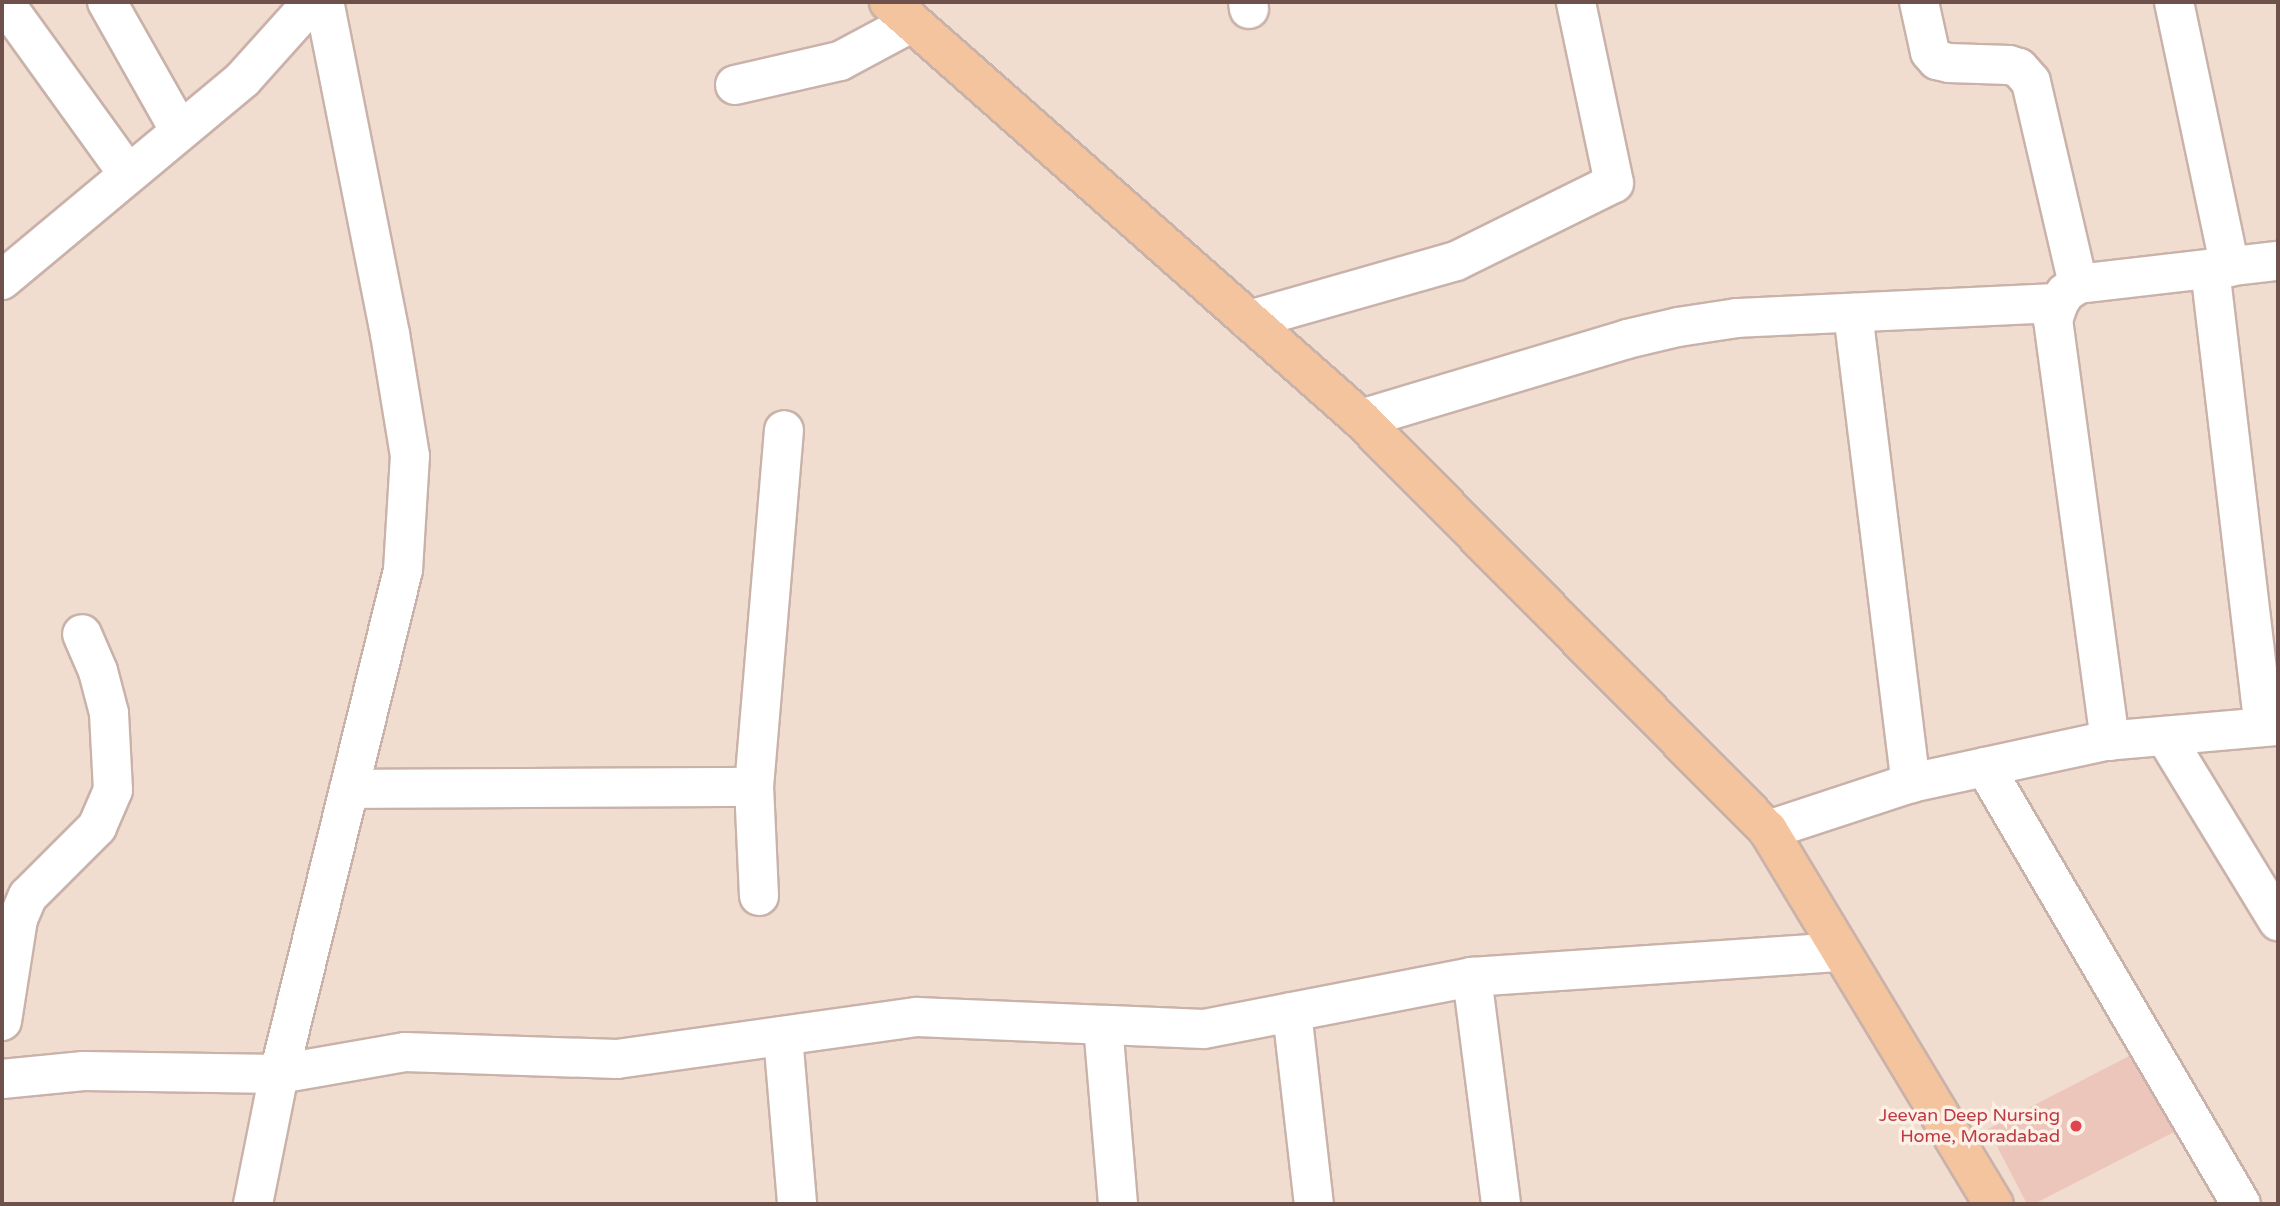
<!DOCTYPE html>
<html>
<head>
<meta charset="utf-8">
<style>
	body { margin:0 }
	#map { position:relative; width:2280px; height:1206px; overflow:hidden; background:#faece1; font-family:"Varela Round",sans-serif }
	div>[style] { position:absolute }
	.residential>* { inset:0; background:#f1dcd0; transform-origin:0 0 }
	.building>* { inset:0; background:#edc6bb }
	.roads { filter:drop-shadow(2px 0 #c9b2a9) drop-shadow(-2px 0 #c9b2a9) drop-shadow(0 2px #c9b2a9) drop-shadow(0 -2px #c9b2a9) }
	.minor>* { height:38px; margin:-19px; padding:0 19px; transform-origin:19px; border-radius:19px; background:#fff }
	.major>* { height:38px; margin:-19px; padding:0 19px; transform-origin:19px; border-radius:19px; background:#f4c49e }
	.dots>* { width:19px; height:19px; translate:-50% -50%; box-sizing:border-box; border:4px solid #fdf0e6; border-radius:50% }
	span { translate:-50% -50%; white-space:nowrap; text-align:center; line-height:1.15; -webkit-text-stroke:7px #fdf0e6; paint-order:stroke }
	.health-label { font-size:18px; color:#be3a42 }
	.right { translate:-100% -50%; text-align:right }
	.frame { position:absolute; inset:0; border:4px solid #6e514a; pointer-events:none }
</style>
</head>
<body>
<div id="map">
	<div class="residential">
		<i style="left:2px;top:2px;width:2276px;height:1202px"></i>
	</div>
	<div class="building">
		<i style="clip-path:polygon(2135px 1053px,2176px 1131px,2034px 1204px,2027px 1204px,1988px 1129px)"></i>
	</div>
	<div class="roads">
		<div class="minor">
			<i style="left:4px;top:2px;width:212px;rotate:54.2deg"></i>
			<i style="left:107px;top:2px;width:148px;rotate:60.5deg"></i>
			<i style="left:1248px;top:2px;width:7px;rotate:82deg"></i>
			<i style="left:1919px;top:2px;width:51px;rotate:77.6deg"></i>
			<i style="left:1930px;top:52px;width:11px;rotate:49deg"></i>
			<i style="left:1937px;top:60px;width:12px;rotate:14deg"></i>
			<i style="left:1949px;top:63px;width:60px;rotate:1.9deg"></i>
			<i style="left:2009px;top:65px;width:10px;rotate:17deg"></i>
			<i style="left:2019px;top:68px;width:18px;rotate:49deg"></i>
			<i style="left:2031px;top:82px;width:207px;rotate:76.9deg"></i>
			<i style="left:2174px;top:2px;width:271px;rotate:78.1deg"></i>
			<i style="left:735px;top:85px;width:108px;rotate:-12.9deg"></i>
			<i style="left:840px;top:61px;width:81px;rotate:-28.2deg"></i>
			<i style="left:2210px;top:269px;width:461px;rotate:83.3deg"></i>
			<i style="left:2px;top:280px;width:314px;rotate:-39.8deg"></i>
			<i style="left:243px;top:79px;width:103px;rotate:-48.1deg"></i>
			<i style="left:1853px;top:313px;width:474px;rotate:83deg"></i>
			<i style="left:1249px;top:320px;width:215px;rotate:-15.9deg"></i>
			<i style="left:1456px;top:261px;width:176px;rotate:-26.3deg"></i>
			<i style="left:1614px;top:183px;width:185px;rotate:-101.9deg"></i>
			<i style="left:1361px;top:419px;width:278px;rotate:-16.7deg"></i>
			<i style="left:1627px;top:339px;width:52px;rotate:-13.2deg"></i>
			<i style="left:1678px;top:327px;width:60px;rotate:-8.7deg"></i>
			<i style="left:1737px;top:318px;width:322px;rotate:-2.7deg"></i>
			<i style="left:2165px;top:736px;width:217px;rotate:58.6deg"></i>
			<i style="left:2110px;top:741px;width:425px;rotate:-97.7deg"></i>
			<i style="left:2053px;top:320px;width:18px;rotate:-71deg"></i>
			<i style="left:2059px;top:303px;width:12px;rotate:-59deg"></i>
			<i style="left:2065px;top:293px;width:16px;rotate:-35deg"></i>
			<i style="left:2078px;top:284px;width:201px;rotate:-6.6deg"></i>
			<i style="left:1985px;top:767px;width:506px;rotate:59.64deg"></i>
			<i style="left:349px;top:789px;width:405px;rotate:-0.3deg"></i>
			<i style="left:1768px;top:830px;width:151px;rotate:-18.2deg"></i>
			<i style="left:1911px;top:783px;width:198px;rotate:-12.2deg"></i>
			<i style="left:2105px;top:741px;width:174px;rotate:-5deg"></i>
			<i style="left:759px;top:896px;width:109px;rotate:-92.6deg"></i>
			<i style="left:754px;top:787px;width:358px;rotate:-85.2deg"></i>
			<i style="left:1472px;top:977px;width:229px;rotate:82.7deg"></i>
			<i style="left:1292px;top:1012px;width:193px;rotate:83.5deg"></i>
			<i style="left:2px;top:1021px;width:103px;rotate:-81.1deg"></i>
			<i style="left:18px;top:919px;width:25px;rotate:-67deg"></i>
			<i style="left:28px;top:896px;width:98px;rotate:-45deg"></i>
			<i style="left:97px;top:827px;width:40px;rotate:-66.6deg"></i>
			<i style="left:113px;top:790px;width:77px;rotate:-93deg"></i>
			<i style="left:109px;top:713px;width:43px;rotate:-104.7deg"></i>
			<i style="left:98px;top:671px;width:40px;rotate:-113.4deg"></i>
			<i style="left:1103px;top:1025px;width:180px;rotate:85.2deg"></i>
			<i style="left:783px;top:1036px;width:169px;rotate:85.2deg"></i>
			<i style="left:2px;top:1079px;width:82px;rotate:-5.6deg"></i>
			<i style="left:84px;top:1071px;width:195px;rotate:0.9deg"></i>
			<i style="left:279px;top:1074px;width:128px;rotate:-9.9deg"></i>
			<i style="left:405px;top:1052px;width:212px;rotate:1.9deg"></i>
			<i style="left:617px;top:1059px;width:303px;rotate:-8deg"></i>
			<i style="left:917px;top:1017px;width:287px;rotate:2.4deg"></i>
			<i style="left:1204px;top:1029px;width:273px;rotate:-11deg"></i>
			<i style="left:1472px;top:977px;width:369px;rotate:-3.9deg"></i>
			<i style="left:253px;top:1204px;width:133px;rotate:-78.7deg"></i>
			<i style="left:279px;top:1074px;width:519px;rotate:-76.18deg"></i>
			<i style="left:403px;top:570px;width:114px;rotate:-86.5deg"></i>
			<i style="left:410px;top:456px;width:124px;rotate:-99.3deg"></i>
			<i style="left:390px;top:334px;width:338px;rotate:-101.2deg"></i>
		</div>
		<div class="major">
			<i style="left:889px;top:2px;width:630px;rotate:41.46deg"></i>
			<i style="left:1361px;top:419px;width:578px;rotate:45.28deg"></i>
			<i style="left:1768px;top:830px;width:437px;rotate:58.9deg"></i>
		</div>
	</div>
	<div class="dots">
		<i style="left:2076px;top:1126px;background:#e0444e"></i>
	</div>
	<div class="health-label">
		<span class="right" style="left:2060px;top:1126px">Jeevan Deep Nursing<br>Home, Moradabad</span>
	</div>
	<div class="frame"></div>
</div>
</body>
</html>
